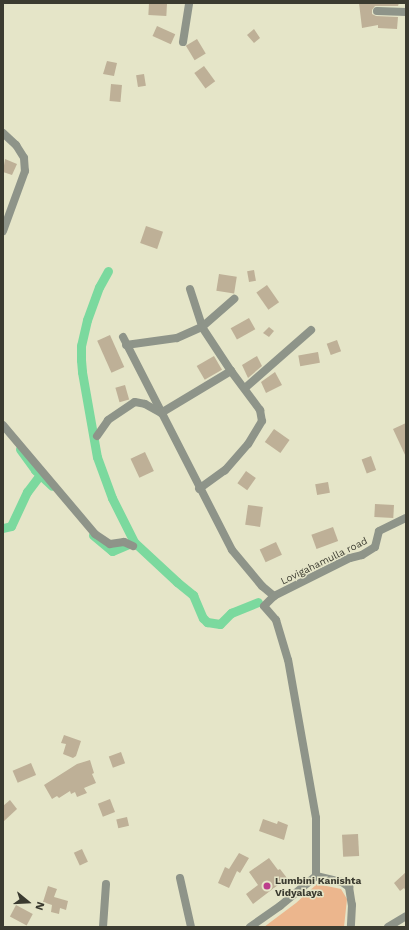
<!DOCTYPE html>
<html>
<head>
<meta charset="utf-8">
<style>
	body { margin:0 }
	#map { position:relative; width:409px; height:930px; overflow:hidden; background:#e5e5c8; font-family:"Work Sans",sans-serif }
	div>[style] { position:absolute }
	.green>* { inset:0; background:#ecb68d }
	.canal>* { height:9px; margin:-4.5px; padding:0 4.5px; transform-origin:4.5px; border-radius:4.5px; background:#7bd99e }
	.building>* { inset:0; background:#beb097; transform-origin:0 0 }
	.street>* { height:8px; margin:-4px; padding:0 4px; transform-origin:4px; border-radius:4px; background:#8e9489 }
	.dots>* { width:11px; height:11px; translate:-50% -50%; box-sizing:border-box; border:2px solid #e5e5c8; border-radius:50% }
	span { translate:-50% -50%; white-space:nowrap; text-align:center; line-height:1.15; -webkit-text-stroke:3px #e5e5c8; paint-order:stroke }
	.street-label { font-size:10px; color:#3b3b30 }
	.poi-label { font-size:10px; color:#3b3b30; font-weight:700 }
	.left { translate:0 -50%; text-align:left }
	.frame { position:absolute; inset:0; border:4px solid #3b3b30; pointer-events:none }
	.north { position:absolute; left:8px; top:882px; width:40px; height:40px; -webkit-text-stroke:3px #e5e5c8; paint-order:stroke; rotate:108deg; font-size:11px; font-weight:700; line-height:16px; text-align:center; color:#3b3b30 }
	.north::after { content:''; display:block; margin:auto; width:14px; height:18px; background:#3b3b30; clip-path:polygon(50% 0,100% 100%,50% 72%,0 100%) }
</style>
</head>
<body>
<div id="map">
	<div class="green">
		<i style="clip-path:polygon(317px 884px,341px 889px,347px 899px,344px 927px,264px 927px,296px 903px)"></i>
	</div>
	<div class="canal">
		<i style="left:108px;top:271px;width:18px;rotate:119deg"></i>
		<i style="left:99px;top:287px;width:35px;rotate:110deg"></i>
		<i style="left:87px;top:320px;width:27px;rotate:103deg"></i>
		<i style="left:81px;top:346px;width:14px;rotate:90deg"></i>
		<i style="left:81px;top:360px;width:12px;rotate:85deg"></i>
		<i style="left:82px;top:372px;width:86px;rotate:80deg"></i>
		<i style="left:97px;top:457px;width:44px;rotate:69.9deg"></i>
		<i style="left:112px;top:498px;width:49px;rotate:63.4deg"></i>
		<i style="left:134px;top:542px;width:59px;rotate:42.9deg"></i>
		<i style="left:177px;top:582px;width:21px;rotate:39deg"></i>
		<i style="left:193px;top:595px;width:25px;rotate:67deg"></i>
		<i style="left:203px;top:618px;width:6px;rotate:45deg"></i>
		<i style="left:207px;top:622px;width:13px;rotate:9deg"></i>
		<i style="left:220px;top:624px;width:16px;rotate:-45deg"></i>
		<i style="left:231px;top:613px;width:29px;rotate:-22deg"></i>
		<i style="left:20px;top:449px;width:26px;rotate:54deg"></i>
		<i style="left:35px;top:470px;width:23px;rotate:43deg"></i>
		<i style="left:3px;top:528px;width:8px;rotate:-14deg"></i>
		<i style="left:11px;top:526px;width:38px;rotate:-65deg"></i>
		<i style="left:27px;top:492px;width:21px;rotate:-53deg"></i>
		<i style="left:93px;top:535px;width:25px;rotate:40deg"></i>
		<i style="left:112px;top:551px;width:23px;rotate:-23deg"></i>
	</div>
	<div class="building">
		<i style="left:149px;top:3px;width:18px;height:12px;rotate:3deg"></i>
		<i style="clip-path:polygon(359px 3px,399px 3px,398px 6px,375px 6px,372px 10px,372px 14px,376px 16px,398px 17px,397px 29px,378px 28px,378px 25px,362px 28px)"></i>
		<i style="left:157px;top:26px;width:20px;height:11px;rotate:24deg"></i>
		<i style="clip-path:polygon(254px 29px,260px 38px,254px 43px,247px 35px)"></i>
		<i style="left:197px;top:39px;width:17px;height:13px;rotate:59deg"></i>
		<i style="clip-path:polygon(107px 61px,117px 63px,114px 76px,103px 74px)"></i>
		<i style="left:204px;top:66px;width:19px;height:12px;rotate:54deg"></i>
		<i style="left:144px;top:74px;width:12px;height:8px;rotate:81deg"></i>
		<i style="left:111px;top:84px;width:11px;height:17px;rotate:5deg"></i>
		<i style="clip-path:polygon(5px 159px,17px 164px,12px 175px,3px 172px)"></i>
		<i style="left:146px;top:226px;width:18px;height:18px;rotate:19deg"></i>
		<i style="left:254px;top:270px;width:11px;height:7px;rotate:80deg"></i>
		<i style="left:219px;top:274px;width:18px;height:17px;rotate:9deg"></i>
		<i style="left:267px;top:285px;width:21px;height:13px;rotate:55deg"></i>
		<i style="left:249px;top:318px;width:13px;height:21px;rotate:61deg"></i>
		<i style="clip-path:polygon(269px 327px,274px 331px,269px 337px,263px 333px)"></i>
		<i style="left:110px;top:335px;width:35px;height:14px;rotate:66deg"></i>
		<i style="left:337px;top:340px;width:12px;height:11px;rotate:70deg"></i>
		<i style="left:318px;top:352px;width:11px;height:20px;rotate:80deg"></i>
		<i style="left:214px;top:356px;width:16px;height:20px;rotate:60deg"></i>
		<i style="clip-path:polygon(257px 356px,262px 366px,248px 378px,242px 365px)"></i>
		<i style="clip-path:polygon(275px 372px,282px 385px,266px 393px,261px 382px)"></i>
		<i style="left:125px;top:385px;width:15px;height:10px;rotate:74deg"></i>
		<i style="clip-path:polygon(406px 423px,406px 457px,393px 429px)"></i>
		<i style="left:274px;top:429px;width:19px;height:16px;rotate:35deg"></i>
		<i style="left:145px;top:452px;width:21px;height:16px;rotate:65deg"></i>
		<i style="left:371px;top:456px;width:15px;height:10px;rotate:70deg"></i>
		<i style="left:246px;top:471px;width:12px;height:15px;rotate:35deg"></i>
		<i style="left:328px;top:482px;width:11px;height:13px;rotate:80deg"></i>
		<i style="left:375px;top:504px;width:19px;height:13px;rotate:3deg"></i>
		<i style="left:248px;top:505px;width:15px;height:20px;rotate:8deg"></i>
		<i style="left:333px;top:527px;width:15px;height:23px;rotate:70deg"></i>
		<i style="left:276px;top:542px;width:14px;height:18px;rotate:65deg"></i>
		<i style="clip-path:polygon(64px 735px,81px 741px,76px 756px,73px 758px,63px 754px,66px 744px,61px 743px)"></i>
		<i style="left:121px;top:752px;width:12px;height:13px;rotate:70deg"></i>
		<i style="clip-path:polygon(90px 760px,94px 773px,92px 774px,96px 783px,84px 788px,87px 793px,77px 797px,75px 792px,71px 794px,70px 791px,59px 798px,57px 796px,52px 799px,44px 785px,77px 764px)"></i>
		<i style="left:31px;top:763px;width:13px;height:20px;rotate:67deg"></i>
		<i style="left:110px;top:799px;width:14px;height:13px;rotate:69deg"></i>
		<i style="clip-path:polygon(10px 800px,17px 809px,3px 822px,3px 806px)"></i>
		<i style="left:127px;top:817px;width:9px;height:11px;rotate:77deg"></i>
		<i style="clip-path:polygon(263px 819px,277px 824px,278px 821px,288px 825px,284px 840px,259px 831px)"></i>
		<i style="left:358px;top:834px;width:22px;height:16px;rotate:87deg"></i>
		<i style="left:82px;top:849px;width:14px;height:9px;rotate:65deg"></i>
		<i style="clip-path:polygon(239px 853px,249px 858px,240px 873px,237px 871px,229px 888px,218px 883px,225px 867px,229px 869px)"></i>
		<i style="clip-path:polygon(269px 858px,278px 870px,280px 869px,287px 878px,253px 904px,246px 894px,258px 885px,249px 872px)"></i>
		<i style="clip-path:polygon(406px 872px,406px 891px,404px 888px,400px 891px,394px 883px)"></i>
		<i style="clip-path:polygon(48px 886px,57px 889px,54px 897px,68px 901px,66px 910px,60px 908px,59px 914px,51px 912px,52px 905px,43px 902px)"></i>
		<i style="left:16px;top:905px;width:19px;height:13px;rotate:28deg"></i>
	</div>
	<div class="street">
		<i style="left:377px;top:11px;width:29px;rotate:2deg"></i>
		<i style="left:183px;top:42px;width:39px;rotate:-81deg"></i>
		<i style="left:3px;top:133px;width:18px;rotate:43deg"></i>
		<i style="left:16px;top:145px;width:15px;rotate:58deg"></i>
		<i style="left:24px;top:158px;width:13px;rotate:86deg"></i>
		<i style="left:25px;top:171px;width:64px;rotate:110.1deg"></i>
		<i style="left:190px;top:289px;width:40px;rotate:72deg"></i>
		<i style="left:202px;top:327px;width:53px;rotate:56.6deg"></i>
		<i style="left:231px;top:371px;width:49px;rotate:53.4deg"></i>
		<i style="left:260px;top:410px;width:11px;rotate:80deg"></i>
		<i style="left:262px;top:421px;width:27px;rotate:121deg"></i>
		<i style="left:248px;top:444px;width:35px;rotate:131deg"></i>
		<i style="left:225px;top:470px;width:32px;rotate:144deg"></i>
		<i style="left:123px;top:337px;width:239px;rotate:62.9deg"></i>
		<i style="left:232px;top:550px;width:47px;rotate:50.2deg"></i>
		<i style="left:262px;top:586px;width:16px;rotate:40deg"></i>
		<i style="left:126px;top:345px;width:51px;rotate:-7.8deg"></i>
		<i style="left:177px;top:338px;width:27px;rotate:-24deg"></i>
		<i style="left:202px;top:327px;width:43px;rotate:-41.2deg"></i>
		<i style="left:245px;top:388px;width:88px;rotate:-41.3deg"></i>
		<i style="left:3px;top:425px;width:143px;rotate:49.8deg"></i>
		<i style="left:95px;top:534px;width:18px;rotate:34deg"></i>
		<i style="left:110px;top:544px;width:14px;rotate:-8deg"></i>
		<i style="left:124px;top:542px;width:10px;rotate:24deg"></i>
		<i style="left:97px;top:436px;width:19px;rotate:-55deg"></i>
		<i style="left:108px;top:420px;width:32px;rotate:-34deg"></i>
		<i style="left:135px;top:402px;width:10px;rotate:11deg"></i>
		<i style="left:145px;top:404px;width:18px;rotate:29deg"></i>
		<i style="left:161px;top:413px;width:82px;rotate:-31deg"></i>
		<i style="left:316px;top:876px;width:58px;rotate:-90deg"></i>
		<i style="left:316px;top:818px;width:160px;rotate:-100deg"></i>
		<i style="left:288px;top:660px;width:42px;rotate:-106.7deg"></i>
		<i style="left:276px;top:620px;width:18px;rotate:-131deg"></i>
		<i style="left:264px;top:606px;width:14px;rotate:-45deg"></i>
		<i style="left:274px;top:596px;width:85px;rotate:-26.6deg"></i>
		<i style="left:350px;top:558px;width:12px;rotate:-14deg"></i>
		<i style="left:362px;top:555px;width:15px;rotate:-32deg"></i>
		<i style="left:375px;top:547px;width:16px;rotate:-76deg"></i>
		<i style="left:379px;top:531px;width:30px;rotate:-26deg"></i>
		<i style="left:180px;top:878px;width:50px;rotate:77.3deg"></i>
		<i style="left:103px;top:927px;width:43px;rotate:-86deg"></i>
		<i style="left:250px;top:927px;width:37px;rotate:-35deg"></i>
		<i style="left:280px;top:906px;width:47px;rotate:-39.8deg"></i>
		<i style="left:316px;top:876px;width:27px;rotate:13deg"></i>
		<i style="left:342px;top:882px;width:9px;rotate:36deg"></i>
		<i style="left:349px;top:887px;width:18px;rotate:81deg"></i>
		<i style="left:352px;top:905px;width:22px;rotate:93deg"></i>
		<i style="left:388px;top:927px;width:21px;rotate:-31deg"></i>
	</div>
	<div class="dots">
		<i style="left:267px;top:886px;background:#bc3e8c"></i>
	</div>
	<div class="street-label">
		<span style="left:324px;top:561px;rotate:-26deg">Lovigahamulla road</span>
	</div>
	<div class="poi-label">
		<span class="left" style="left:275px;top:886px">Lumbini Kanishta<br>Vidyalaya</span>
	</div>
	<div class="frame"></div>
	<div class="north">N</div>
</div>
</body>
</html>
